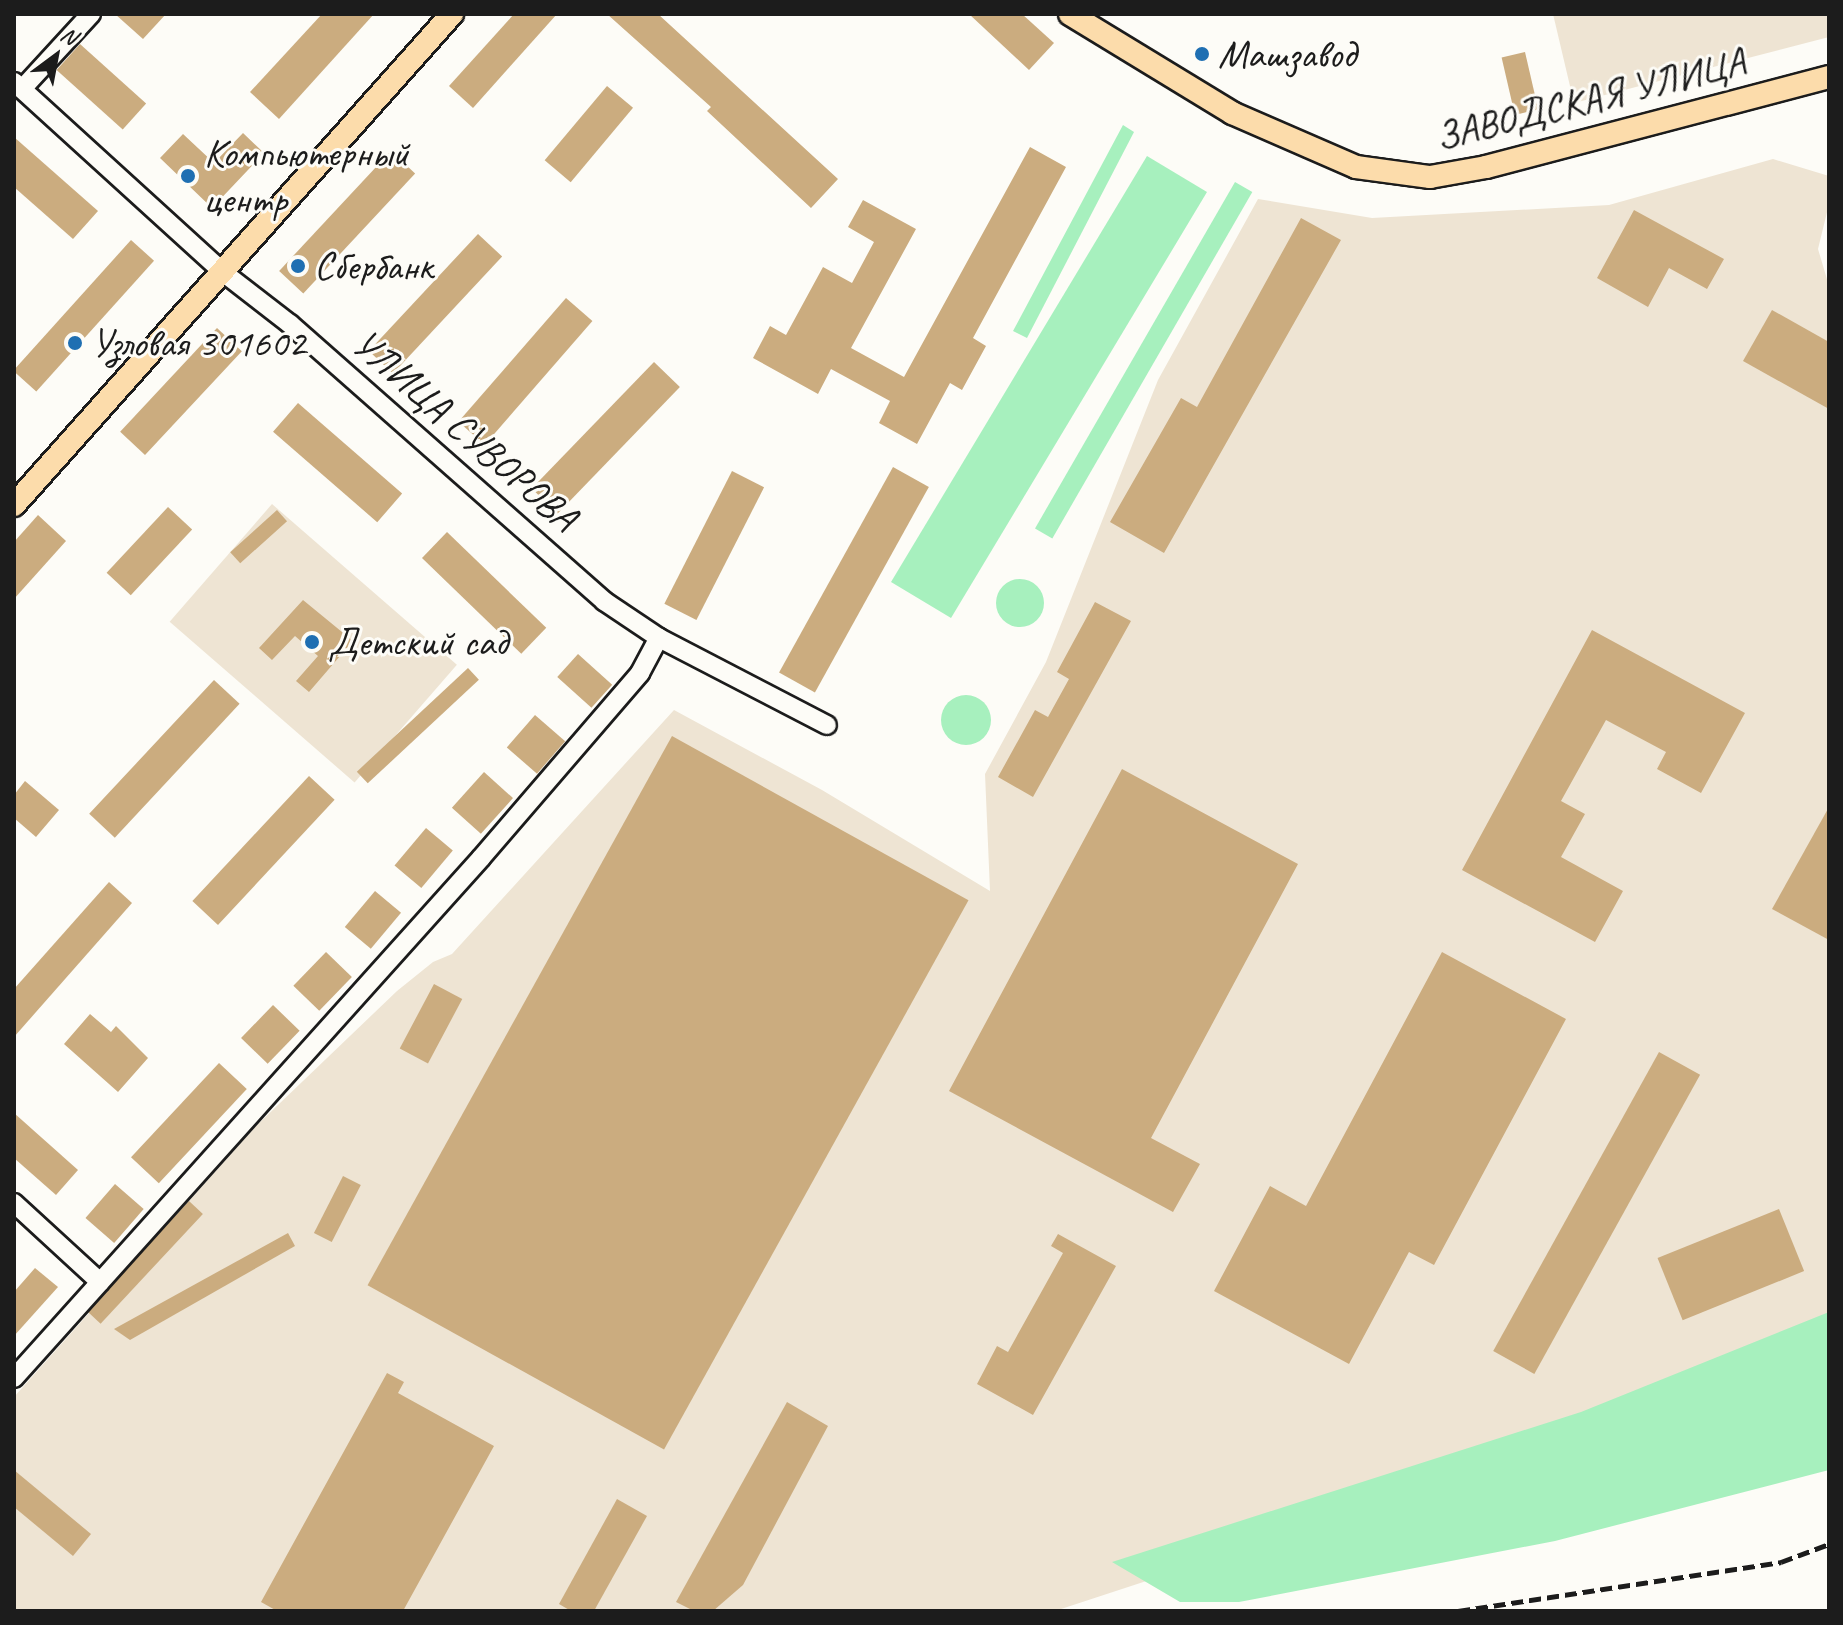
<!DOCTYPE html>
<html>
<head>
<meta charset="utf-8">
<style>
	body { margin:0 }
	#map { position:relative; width:1843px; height:1625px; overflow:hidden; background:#fdfcf7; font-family:Caveat,sans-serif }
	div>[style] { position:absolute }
	.built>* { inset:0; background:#eee4d3; transform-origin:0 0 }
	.green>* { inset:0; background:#a7f0be; transform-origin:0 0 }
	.round { border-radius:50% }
	.building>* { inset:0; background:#cbac7f; transform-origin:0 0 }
	.roads { filter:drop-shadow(2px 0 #1c1c1c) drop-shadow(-2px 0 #1c1c1c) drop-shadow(0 2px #1c1c1c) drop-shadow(0 -2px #1c1c1c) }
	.minor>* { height:18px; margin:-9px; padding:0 9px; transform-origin:9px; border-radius:9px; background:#fdfcf7 }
	.major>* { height:22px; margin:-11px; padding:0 11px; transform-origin:11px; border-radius:11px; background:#fcdcab }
	.rail>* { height:5px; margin-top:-2.5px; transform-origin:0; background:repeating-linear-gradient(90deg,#1c1c1c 0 12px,transparent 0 18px) }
	.dots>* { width:22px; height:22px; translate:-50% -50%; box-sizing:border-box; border:4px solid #fdfcf7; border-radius:50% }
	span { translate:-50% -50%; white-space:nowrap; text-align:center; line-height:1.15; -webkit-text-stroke:6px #fdfcf7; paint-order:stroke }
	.poi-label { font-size:40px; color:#1c1c1c }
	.left { translate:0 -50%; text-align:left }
	.street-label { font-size:40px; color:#1c1c1c }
	.frame { position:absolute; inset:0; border:16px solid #1c1c1c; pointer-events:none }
	.north { position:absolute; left:16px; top:16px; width:80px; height:80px; -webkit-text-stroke:6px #fdfcf7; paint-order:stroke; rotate:32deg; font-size:22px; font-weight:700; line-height:32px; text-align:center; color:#1c1c1c }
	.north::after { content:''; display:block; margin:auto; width:28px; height:36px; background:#1c1c1c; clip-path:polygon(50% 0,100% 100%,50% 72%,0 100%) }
</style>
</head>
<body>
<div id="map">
	<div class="built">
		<i style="clip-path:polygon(1553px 14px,1829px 14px,1829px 37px,1574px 103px)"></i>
		<i style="clip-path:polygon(1773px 159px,1829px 176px,1829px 204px,1818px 249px,1829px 286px,1829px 1334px,1476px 1473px,1055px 1611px,14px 1611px,14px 1397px,256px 1126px,397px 991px,433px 962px,452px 954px,674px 710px,822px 790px,990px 891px,985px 774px,1046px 662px,1158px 380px,1258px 199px,1372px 218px,1609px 205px)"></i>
		<i style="left:272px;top:504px;width:245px;height:156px;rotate:41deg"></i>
	</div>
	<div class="green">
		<i style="clip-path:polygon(1123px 125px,1134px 132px,1027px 338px,1013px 331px)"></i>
		<i style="left:1147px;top:156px;width:70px;height:497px;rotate:31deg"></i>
		<i style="left:1235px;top:182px;width:20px;height:400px;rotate:30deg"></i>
		<i class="round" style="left:996px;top:579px;width:48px;height:48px"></i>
		<i class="round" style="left:941px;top:695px;width:50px;height:50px"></i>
		<i style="clip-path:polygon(1829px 1312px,1829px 1470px,1555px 1541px,1239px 1602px,1180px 1602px,1112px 1562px,1581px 1412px)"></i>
	</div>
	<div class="building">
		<i style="clip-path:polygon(115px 14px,166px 14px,143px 39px)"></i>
		<i style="clip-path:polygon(322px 14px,374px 14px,279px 119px,250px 92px)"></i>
		<i style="clip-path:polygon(514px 14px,557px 14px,473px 108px,449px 86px)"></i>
		<i style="clip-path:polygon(607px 14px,658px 14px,838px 179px,811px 208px,707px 111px,711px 107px)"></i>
		<i style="clip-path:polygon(969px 14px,1022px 14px,1054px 43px,1029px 70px)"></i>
		<i style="left:80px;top:44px;width:89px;height:35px;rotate:42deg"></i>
		<i style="left:1525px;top:52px;width:59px;height:24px;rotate:77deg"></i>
		<i style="left:607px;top:86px;width:34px;height:97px;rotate:40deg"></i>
		<i style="clip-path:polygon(243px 133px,264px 153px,212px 208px,160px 158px,183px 134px,214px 163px)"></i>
		<i style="clip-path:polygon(14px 137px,98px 211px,73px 239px,14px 187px)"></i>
		<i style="clip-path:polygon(1030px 147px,1066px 167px,973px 338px,986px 346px,962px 390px,950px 383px,917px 444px,879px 423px,890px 401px,831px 369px,818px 394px,753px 358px,770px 326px,786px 335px,823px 267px,852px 283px,874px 242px,848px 227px,863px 200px,916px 229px,851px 348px,904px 377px)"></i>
		<i style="left:391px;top:151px;width:33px;height:164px;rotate:43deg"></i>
		<i style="clip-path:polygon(1634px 210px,1724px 259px,1707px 289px,1669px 268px,1648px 307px,1597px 278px)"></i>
		<i style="clip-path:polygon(1301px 218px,1341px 240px,1164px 553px,1110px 522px,1181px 398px,1197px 407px)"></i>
		<i style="left:478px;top:234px;width:33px;height:160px;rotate:43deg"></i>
		<i style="left:131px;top:240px;width:31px;height:176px;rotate:42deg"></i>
		<i style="left:566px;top:298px;width:35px;height:164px;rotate:41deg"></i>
		<i style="clip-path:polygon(1772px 310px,1829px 342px,1829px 409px,1743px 361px)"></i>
		<i style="left:217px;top:328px;width:34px;height:142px;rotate:43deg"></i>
		<i style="left:654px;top:362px;width:36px;height:176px;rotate:44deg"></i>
		<i style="left:298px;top:403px;width:138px;height:38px;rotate:41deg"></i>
		<i style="left:893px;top:467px;width:41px;height:235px;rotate:29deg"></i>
		<i style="left:732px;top:471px;width:36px;height:149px;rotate:27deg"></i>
		<i style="left:168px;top:507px;width:33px;height:90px;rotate:43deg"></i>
		<i style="left:277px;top:510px;width:15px;height:63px;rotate:48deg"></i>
		<i style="clip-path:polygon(38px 515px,66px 541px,14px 599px,14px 542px)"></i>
		<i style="left:447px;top:532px;width:138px;height:36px;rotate:44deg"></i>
		<i style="clip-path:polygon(303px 600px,353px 641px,309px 692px,296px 681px,318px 656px,295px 636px,272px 660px,259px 648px)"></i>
		<i style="clip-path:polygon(1095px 602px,1131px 621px,1033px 797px,998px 777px,1035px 710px,1048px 717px,1069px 679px,1057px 672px)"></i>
		<i style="clip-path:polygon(1592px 630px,1745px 713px,1701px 793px,1657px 769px,1666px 752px,1606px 720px,1561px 801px,1585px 814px,1561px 857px,1623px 891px,1595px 942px,1462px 870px)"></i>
		<i style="left:578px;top:654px;width:46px;height:31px;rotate:42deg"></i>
		<i style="left:468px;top:668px;width:16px;height:152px;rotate:47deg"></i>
		<i style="left:214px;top:680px;width:35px;height:183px;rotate:43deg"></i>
		<i style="left:535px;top:715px;width:40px;height:43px;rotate:41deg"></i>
		<i style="left:672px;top:736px;width:339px;height:628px;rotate:29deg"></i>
		<i style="clip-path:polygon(1122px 769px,1298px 864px,1151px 1138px,1200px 1164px,1173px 1212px,949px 1091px)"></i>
		<i style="left:484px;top:772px;width:39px;height:48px;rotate:42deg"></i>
		<i style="left:309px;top:776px;width:35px;height:171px;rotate:43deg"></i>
		<i style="clip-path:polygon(25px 781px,59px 810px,36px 837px,14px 818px,14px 795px)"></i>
		<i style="clip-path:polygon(1829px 807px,1829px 940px,1772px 909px)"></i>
		<i style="left:426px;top:828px;width:35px;height:49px;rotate:40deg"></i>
		<i style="clip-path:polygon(109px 882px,132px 903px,14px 1037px,14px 989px)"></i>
		<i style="left:375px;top:891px;width:34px;height:47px;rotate:40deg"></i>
		<i style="left:326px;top:952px;width:36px;height:47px;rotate:44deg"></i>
		<i style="clip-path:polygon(1442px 952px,1566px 1019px,1434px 1265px,1409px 1252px,1349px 1364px,1214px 1291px,1270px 1186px,1306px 1206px)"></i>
		<i style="left:434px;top:984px;width:32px;height:73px;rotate:28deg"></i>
		<i style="left:273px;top:1005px;width:37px;height:46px;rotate:44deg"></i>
		<i style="clip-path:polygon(90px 1014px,111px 1032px,116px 1026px,148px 1058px,118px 1092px,64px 1044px)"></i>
		<i style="left:1659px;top:1052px;width:47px;height:342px;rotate:29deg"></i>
		<i style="left:219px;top:1063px;width:38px;height:129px;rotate:43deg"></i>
		<i style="clip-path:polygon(14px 1113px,78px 1170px,56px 1195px,14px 1158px)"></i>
		<i style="left:343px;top:1176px;width:20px;height:64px;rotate:27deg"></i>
		<i style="left:115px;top:1184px;width:38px;height:45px;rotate:41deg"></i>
		<i style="left:189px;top:1201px;width:19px;height:150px;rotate:43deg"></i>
		<i style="left:1779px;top:1209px;width:67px;height:131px;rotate:68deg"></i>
		<i style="clip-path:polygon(288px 1233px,295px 1246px,130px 1340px,114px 1329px)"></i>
		<i style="clip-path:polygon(1058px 1234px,1116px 1266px,1033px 1415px,977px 1384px,997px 1346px,1008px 1352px,1063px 1253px,1051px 1246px)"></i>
		<i style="clip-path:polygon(35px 1268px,58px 1287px,14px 1336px,14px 1292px)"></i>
		<i style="clip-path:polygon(387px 1373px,404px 1382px,398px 1393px,494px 1446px,403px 1611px,277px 1611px,261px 1602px)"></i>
		<i style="clip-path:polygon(787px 1402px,828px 1426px,743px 1585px,713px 1611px,694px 1611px,676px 1602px)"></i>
		<i style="clip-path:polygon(14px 1470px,91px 1534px,73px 1556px,14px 1507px)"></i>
		<i style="clip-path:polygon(617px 1499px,647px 1516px,594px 1611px,571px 1611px,559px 1604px)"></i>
	</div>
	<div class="roads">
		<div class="minor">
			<i style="left:14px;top:82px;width:284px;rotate:42.3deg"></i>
			<i style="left:224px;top:273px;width:83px;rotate:37.7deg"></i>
			<i style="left:290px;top:324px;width:419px;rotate:41.4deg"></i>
			<i style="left:604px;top:601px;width:66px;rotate:33.9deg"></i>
			<i style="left:659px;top:638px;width:189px;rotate:27.4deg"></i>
			<i style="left:22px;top:89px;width:102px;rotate:-47.4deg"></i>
			<i style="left:14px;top:1203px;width:117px;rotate:42.6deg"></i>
			<i style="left:14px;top:1378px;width:699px;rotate:-48.07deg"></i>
			<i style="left:481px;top:858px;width:244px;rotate:-49.3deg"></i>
			<i style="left:640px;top:673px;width:40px;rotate:-62deg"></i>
		</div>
		<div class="major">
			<i style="left:1070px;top:14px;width:190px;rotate:31.4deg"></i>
			<i style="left:1232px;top:113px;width:135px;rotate:23.5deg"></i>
			<i style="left:1356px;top:167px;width:75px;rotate:7.7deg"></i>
			<i style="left:1430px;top:177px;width:57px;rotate:-10.1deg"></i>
			<i style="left:1486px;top:167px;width:355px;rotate:-14.7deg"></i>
			<i style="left:14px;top:505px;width:658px;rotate:-48.27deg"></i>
		</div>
	</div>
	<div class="rail">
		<i style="left:1458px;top:1611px;width:327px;rotate:-8.6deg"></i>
		<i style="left:1781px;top:1562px;width:51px;rotate:-20.6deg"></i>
	</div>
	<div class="dots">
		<i style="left:1202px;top:54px;background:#1f6fb2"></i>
		<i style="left:188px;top:176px;background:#1f6fb2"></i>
		<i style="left:298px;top:266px;background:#1f6fb2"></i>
		<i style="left:75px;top:343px;background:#1f6fb2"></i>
		<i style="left:312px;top:642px;background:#1f6fb2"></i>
	</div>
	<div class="poi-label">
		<span class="left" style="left:1218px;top:54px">Машзавод</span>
		<span class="left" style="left:204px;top:176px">Компьютерный<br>центр</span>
		<span class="left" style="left:314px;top:266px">Сбербанк</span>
		<span class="left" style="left:91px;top:343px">Узловая 301602</span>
		<span class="left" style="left:328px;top:642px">Детский сад</span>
	</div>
	<div class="street-label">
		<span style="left:1590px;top:99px;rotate:-14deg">ЗАВОДСКАЯ УЛИЦА</span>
		<span style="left:465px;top:430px;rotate:41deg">УЛИЦА СУВОРОВА</span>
	</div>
	<div class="frame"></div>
	<div class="north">N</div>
</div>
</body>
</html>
